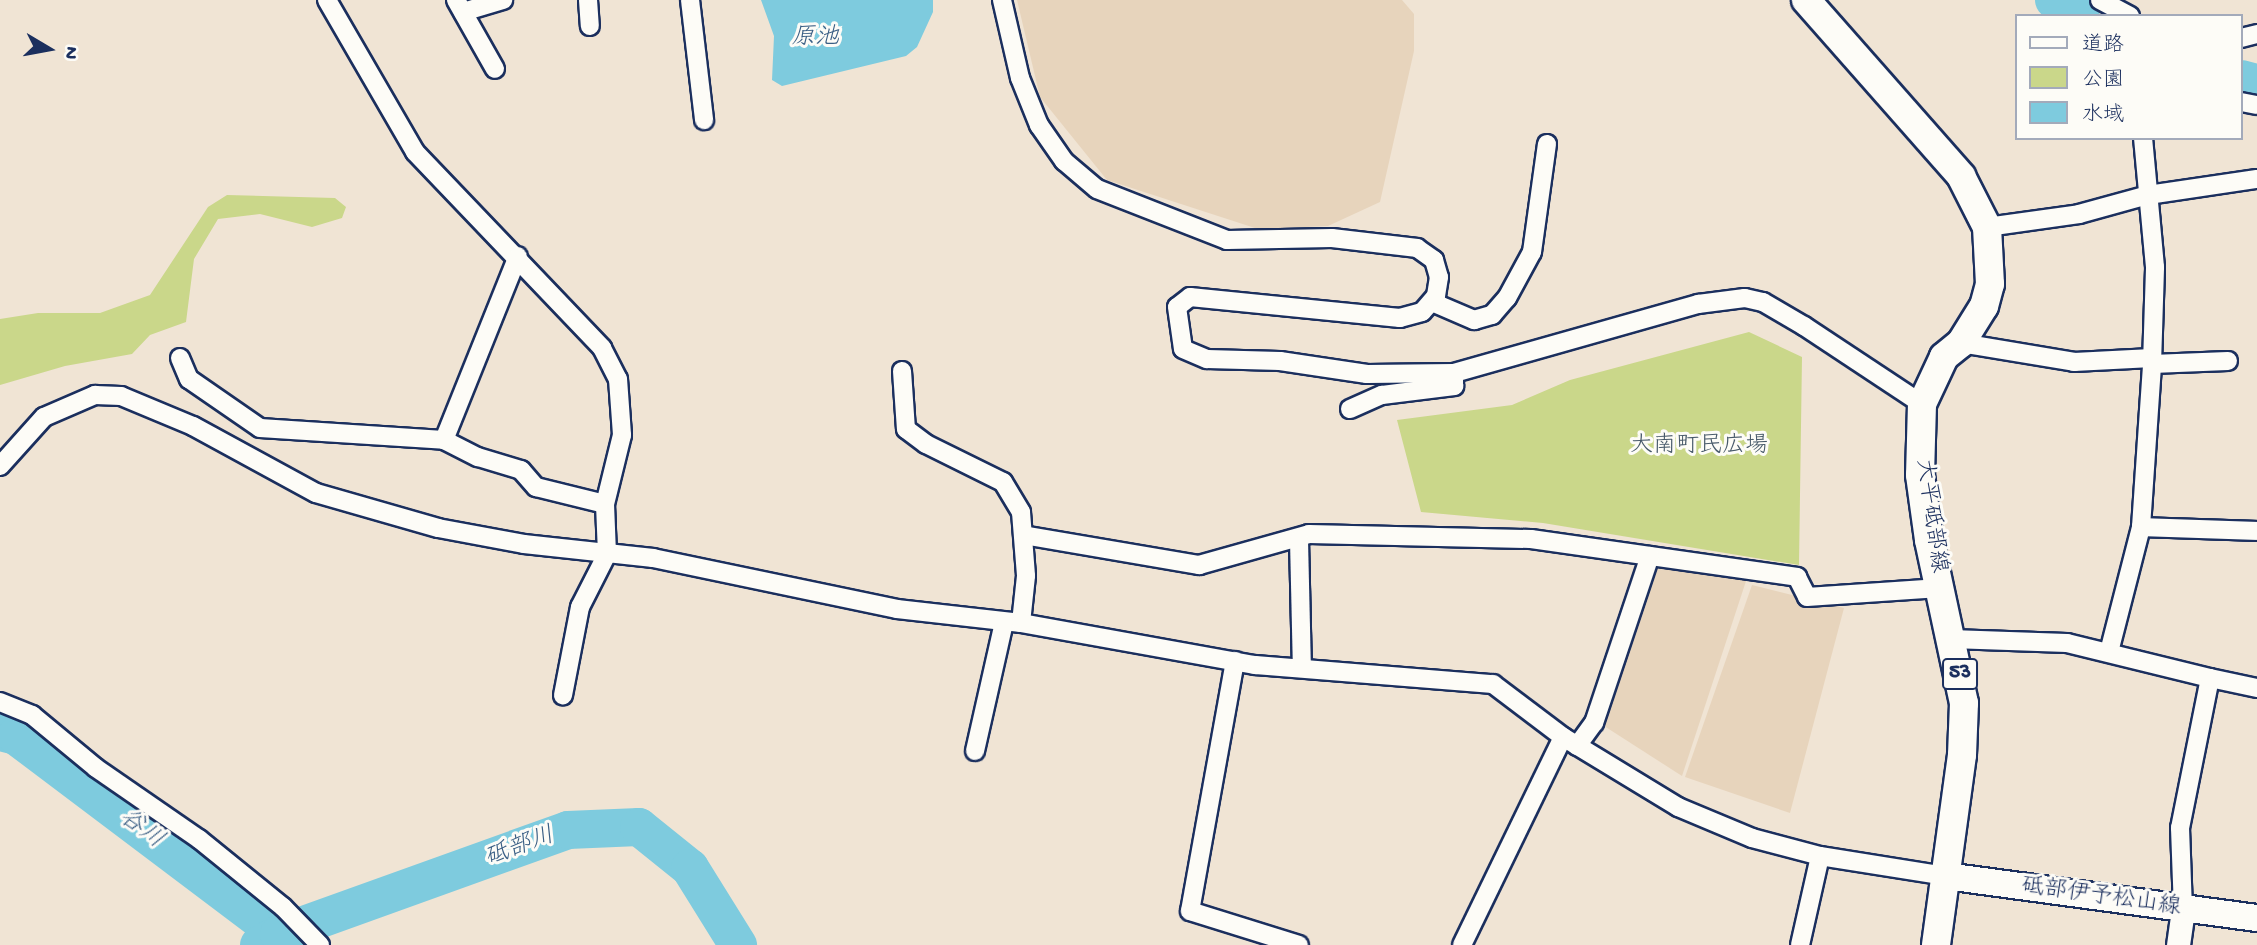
<!DOCTYPE html>
<html>
<head>
<meta charset="utf-8">
<style>
	body { margin:0 }
	#map { position:relative; width:2257px; height:945px; overflow:hidden; background:#f0e4d4; font-family:"Gochi Hand","Klee One",sans-serif }
	div>[style] { position:absolute }
	.built>* { inset:0; background:#e7d4bc }
	.green>* { inset:0; background:#cad78a }
	.water>* { inset:0; background:#7ecbde }
	.river>* { height:38px; margin:-19px; padding:0 19px; transform-origin:19px; border-radius:19px; background:#7ecbde }
	.roads { filter:drop-shadow(2px 0 #1b2f5e) drop-shadow(-2px 0 #1b2f5e) drop-shadow(0 2px #1b2f5e) drop-shadow(0 -2px #1b2f5e) }
	.minor>* { height:18px; margin:-9px; padding:0 9px; transform-origin:9px; border-radius:9px; background:#fdfcf7 }
	.tertiary>* { height:23px; margin:-11.5px; padding:0 11.5px; transform-origin:11.5px; border-radius:11.5px; background:#fdfcf7 }
	.secondary>* { height:26px; margin:-13px; padding:0 13px; transform-origin:13px; border-radius:13px; background:#fdfcf7 }
	.primary>* { height:28px; margin:-14px; padding:0 14px; transform-origin:14px; border-radius:14px; background:#fdfcf7 }
	span { translate:-50% -50%; white-space:nowrap; text-align:center; line-height:1.15; -webkit-text-stroke:6px #fdfcf7; paint-order:stroke }
	.shield-label span { padding:2px 5px; background:#fdfcf7; border:2px solid; border-radius:5px; -webkit-text-stroke-width:0 }
	.shield-label { font-size:21px; color:#1b2f5e; font-weight:700 }
	.park-label { font-size:23px; color:#475969 }
	.street-label { font-size:23px; color:#1b2f5e }
	.water-label { font-size:24px; color:#395e84; font-style:italic }
	.legend { position:absolute; left:2015px; top:14px; width:228px; height:126px; box-sizing:border-box; background:#fdfcf7; border:2px solid #a3aaba; margin:0; padding:9px 12px; list-style:none; font-size:21px; color:#1b2f5e }
	.legend li { display:flex; align-items:center; gap:14px; height:35px }
	.legend b { width:35px; border:2px solid #a3aaba }
	.north { position:absolute; left:14px; top:14px; width:70px; height:70px; -webkit-text-stroke:5px #fdfcf7; paint-order:stroke; rotate:100deg; font-size:19px; font-weight:700; line-height:28px; text-align:center; color:#1b2f5e }
	.north::after { content:''; display:block; margin:auto; width:24px; height:32px; background:#1b2f5e; clip-path:polygon(50% 0,100% 100%,50% 72%,0 100%) }
</style>
</head>
<body>
<div id="map">
	<div class="built">
		<i style="clip-path:polygon(1017px 0,1402px 0,1414px 14px,1414px 51px,1380px 202px,1328px 226px,1258px 229px,1107px 180px,1040px 97px)"></i>
		<i style="clip-path:polygon(1655px 562px,1748px 575px,1682px 776px,1601px 724px)"></i>
		<i style="clip-path:polygon(1752px 585px,1844px 608px,1790px 813px,1685px 777px)"></i>
	</div>
	<div class="green">
		<i style="clip-path:polygon(227px 195px,335px 198px,346px 207px,342px 218px,312px 227px,260px 214px,218px 219px,194px 259px,186px 322px,150px 335px,132px 354px,65px 366px,0 385px,0 319px,38px 313px,100px 313px,150px 295px,208px 207px)"></i>
		<i style="clip-path:polygon(1749px 332px,1802px 357px,1799px 565px,1543px 523px,1421px 512px,1397px 420px,1512px 405px,1570px 380px)"></i>
	</div>
	<div class="water">
		<i style="clip-path:polygon(761px 0,933px 0,933px 12px,917px 47px,906px 56px,782px 86px,772px 80px,774px 36px)"></i>
	</div>
	<div class="river">
		<i style="left:2054px;top:0;width:31px;rotate:31deg"></i>
		<i style="left:2241px;top:79px;width:16px;rotate:14deg"></i>
		<i style="left:0;top:732px;width:16px;rotate:14deg"></i>
		<i style="left:16px;top:736px;width:329px;rotate:37deg"></i>
		<i style="left:259px;top:945px;width:23px;rotate:-29deg"></i>
		<i style="left:279px;top:934px;width:307px;rotate:-19.8deg"></i>
		<i style="left:568px;top:830px;width:71px;rotate:-2.4deg"></i>
		<i style="left:639px;top:827px;width:65px;rotate:38.8deg"></i>
		<i style="left:690px;top:868px;width:91px;rotate:58.1deg"></i>
	</div>
	<div class="roads">
		<div class="minor">
			<i style="left:327px;top:0;width:176px;rotate:59.9deg"></i>
			<i style="left:415px;top:152px;width:271px;rotate:46.3deg"></i>
			<i style="left:602px;top:348px;width:35px;rotate:63deg"></i>
			<i style="left:618px;top:379px;width:56px;rotate:85.9deg"></i>
			<i style="left:622px;top:435px;width:71px;rotate:103.8deg"></i>
			<i style="left:605px;top:504px;width:50px;rotate:87.7deg"></i>
			<i style="left:607px;top:554px;width:59px;rotate:117deg"></i>
			<i style="left:580px;top:607px;width:90px;rotate:100.9deg"></i>
			<i style="left:456px;top:0;width:79px;rotate:60.5deg"></i>
			<i style="left:588px;top:0;width:26px;rotate:86deg"></i>
			<i style="left:690px;top:0;width:121px;rotate:83.3deg"></i>
			<i style="left:1002px;top:0;width:80px;rotate:77deg"></i>
			<i style="left:1020px;top:78px;width:51px;rotate:68deg"></i>
			<i style="left:1039px;top:125px;width:44px;rotate:55.2deg"></i>
			<i style="left:1064px;top:161px;width:43px;rotate:40.3deg"></i>
			<i style="left:1097px;top:189px;width:140px;rotate:21.4deg"></i>
			<i style="left:1227px;top:240px;width:105px;rotate:-1.1deg"></i>
			<i style="left:1332px;top:238px;width:86px;rotate:6.7deg"></i>
			<i style="left:1417px;top:248px;width:21px;rotate:35deg"></i>
			<i style="left:1434px;top:260px;width:18px;rotate:74deg"></i>
			<i style="left:1439px;top:277px;width:19px;rotate:99deg"></i>
			<i style="left:1436px;top:296px;width:21px;rotate:131deg"></i>
			<i style="left:1422px;top:312px;width:23px;rotate:165deg"></i>
			<i style="left:1400px;top:318px;width:211px;rotate:-174.3deg"></i>
			<i style="left:1190px;top:297px;width:16px;rotate:142deg"></i>
			<i style="left:1177px;top:307px;width:42px;rotate:81.9deg"></i>
			<i style="left:1183px;top:349px;width:26px;rotate:23deg"></i>
			<i style="left:1207px;top:359px;width:73px;rotate:1.6deg"></i>
			<i style="left:1280px;top:361px;width:88px;rotate:8.5deg"></i>
			<i style="left:1367px;top:374px;width:87px;rotate:-0.7deg"></i>
			<i style="left:1454px;top:373px;width:254px;rotate:-15.8deg"></i>
			<i style="left:1698px;top:304px;width:47px;rotate:-7.3deg"></i>
			<i style="left:1745px;top:298px;width:18px;rotate:13deg"></i>
			<i style="left:1763px;top:302px;width:48px;rotate:30.3deg"></i>
			<i style="left:1804px;top:326px;width:141px;rotate:33.5deg"></i>
			<i style="left:2100px;top:0;width:34px;rotate:28deg"></i>
			<i style="left:463px;top:12px;width:42px;rotate:-16.7deg"></i>
			<i style="left:2241px;top:38px;width:16px;rotate:-14deg"></i>
			<i style="left:2241px;top:102px;width:16px;rotate:11deg"></i>
			<i style="left:1987px;top:227px;width:93px;rotate:-8deg"></i>
			<i style="left:2079px;top:214px;width:72px;rotate:-15.4deg"></i>
			<i style="left:2148px;top:195px;width:110px;rotate:-8.4deg"></i>
			<i style="left:1432px;top:302px;width:46px;rotate:23.2deg"></i>
			<i style="left:1474px;top:320px;width:19px;rotate:-16deg"></i>
			<i style="left:1492px;top:315px;width:23px;rotate:-49deg"></i>
			<i style="left:1507px;top:298px;width:52px;rotate:-61.5deg"></i>
			<i style="left:1532px;top:252px;width:109px;rotate:-82.1deg"></i>
			<i style="left:1961px;top:343px;width:115px;rotate:9.5deg"></i>
			<i style="left:2074px;top:362px;width:78px;rotate:-2.9deg"></i>
			<i style="left:180px;top:358px;width:23px;rotate:67deg"></i>
			<i style="left:189px;top:379px;width:86px;rotate:34.6deg"></i>
			<i style="left:260px;top:428px;width:184px;rotate:3.7deg"></i>
			<i style="left:444px;top:440px;width:38px;rotate:27deg"></i>
			<i style="left:478px;top:457px;width:45px;rotate:16.8deg"></i>
			<i style="left:521px;top:470px;width:23px;rotate:49deg"></i>
			<i style="left:536px;top:487px;width:71px;rotate:13.8deg"></i>
			<i style="left:2152px;top:364px;width:76px;rotate:-2.3deg"></i>
			<i style="left:902px;top:371px;width:58px;rotate:86.1deg"></i>
			<i style="left:906px;top:429px;width:25px;rotate:37deg"></i>
			<i style="left:926px;top:444px;width:86px;rotate:26.3deg"></i>
			<i style="left:1003px;top:482px;width:35px;rotate:59deg"></i>
			<i style="left:1021px;top:512px;width:64px;rotate:85.5deg"></i>
			<i style="left:1026px;top:576px;width:47px;rotate:96.1deg"></i>
			<i style="left:1350px;top:409px;width:35px;rotate:-24deg"></i>
			<i style="left:1382px;top:395px;width:73px;rotate:-7.1deg"></i>
			<i style="left:1454px;top:386px;width:13px;rotate:-90deg"></i>
			<i style="left:444px;top:440px;width:198px;rotate:-68.1deg"></i>
			<i style="left:0;top:466px;width:66px;rotate:-48.1deg"></i>
			<i style="left:44px;top:417px;width:56px;rotate:-23.3deg"></i>
			<i style="left:95px;top:395px;width:26px;rotate:2deg"></i>
			<i style="left:121px;top:396px;width:78px;rotate:22.6deg"></i>
			<i style="left:193px;top:426px;width:140px;rotate:28.6deg"></i>
			<i style="left:316px;top:493px;width:127px;rotate:16deg"></i>
			<i style="left:438px;top:528px;width:87px;rotate:10.5deg"></i>
			<i style="left:524px;top:544px;width:130px;rotate:6.2deg"></i>
			<i style="left:653px;top:558px;width:249px;rotate:11.8deg"></i>
			<i style="left:897px;top:609px;width:125px;rotate:6.4deg"></i>
			<i style="left:1021px;top:623px;width:238px;rotate:10.2deg"></i>
			<i style="left:1255px;top:665px;width:239px;rotate:4.6deg"></i>
			<i style="left:1493px;top:684px;width:88px;rotate:37.1deg"></i>
			<i style="left:1563px;top:737px;width:135px;rotate:31.3deg"></i>
			<i style="left:1678px;top:807px;width:80px;rotate:22.7deg"></i>
			<i style="left:1752px;top:838px;width:70px;rotate:14.8deg"></i>
			<i style="left:1820px;top:856px;width:128px;rotate:9deg"></i>
			<i style="left:2141px;top:527px;width:116px;rotate:2deg"></i>
			<i style="left:1023px;top:535px;width:179px;rotate:9.7deg"></i>
			<i style="left:1199px;top:565px;width:114px;rotate:-15.7deg"></i>
			<i style="left:1309px;top:534px;width:222px;rotate:1.3deg"></i>
			<i style="left:1531px;top:539px;width:269px;rotate:8.1deg"></i>
			<i style="left:1797px;top:577px;width:22px;rotate:63deg"></i>
			<i style="left:1807px;top:597px;width:133px;rotate:-3.9deg"></i>
			<i style="left:1299px;top:540px;width:128px;rotate:88.7deg"></i>
			<i style="left:1951px;top:639px;width:116px;rotate:2deg"></i>
			<i style="left:2067px;top:643px;width:147px;rotate:13.8deg"></i>
			<i style="left:2210px;top:678px;width:153px;rotate:101.3deg"></i>
			<i style="left:2180px;top:828px;width:81px;rotate:87.9deg"></i>
			<i style="left:2109px;top:652px;width:129px;rotate:-75.6deg"></i>
			<i style="left:2141px;top:527px;width:163px;rotate:-86.1deg"></i>
			<i style="left:2152px;top:364px;width:97px;rotate:-88.2deg"></i>
			<i style="left:2155px;top:267px;width:130px;rotate:-95.3deg"></i>
			<i style="left:1235px;top:661px;width:254px;rotate:100.2deg"></i>
			<i style="left:1190px;top:911px;width:114px;rotate:17.3deg"></i>
			<i style="left:2210px;top:678px;width:48px;rotate:12deg"></i>
			<i style="left:0;top:702px;width:35px;rotate:22deg"></i>
			<i style="left:32px;top:715px;width:83px;rotate:39.6deg"></i>
			<i style="left:96px;top:768px;width:125px;rotate:34.6deg"></i>
			<i style="left:199px;top:839px;width:108px;rotate:39deg"></i>
			<i style="left:283px;top:907px;width:53px;rotate:45.8deg"></i>
			<i style="left:1577px;top:746px;width:29px;rotate:-54deg"></i>
			<i style="left:1594px;top:723px;width:176px;rotate:-71.5deg"></i>
			<i style="left:975px;top:751px;width:132px;rotate:-77.3deg"></i>
			<i style="left:1462px;top:945px;width:231px;rotate:-64.1deg"></i>
			<i style="left:1800px;top:945px;width:91px;rotate:-77.3deg"></i>
		</div>
		<div class="tertiary">
			<i style="left:2178px;top:945px;width:36px;rotate:-82deg"></i>
		</div>
		<div class="secondary">
			<i style="left:1946px;top:876px;width:314px;rotate:7.7deg"></i>
		</div>
		<div class="primary">
			<i style="left:1806px;top:0;width:235px;rotate:48.6deg"></i>
			<i style="left:1961px;top:176px;width:57px;rotate:63deg"></i>
			<i style="left:1987px;top:227px;width:57px;rotate:87deg"></i>
			<i style="left:1990px;top:284px;width:23px;rotate:105deg"></i>
			<i style="left:1984px;top:306px;width:44px;rotate:121.9deg"></i>
			<i style="left:1961px;top:343px;width:22px;rotate:141deg"></i>
			<i style="left:1944px;top:357px;width:52px;rotate:115.1deg"></i>
			<i style="left:1922px;top:404px;width:71px;rotate:91.6deg"></i>
			<i style="left:1920px;top:475px;width:66px;rotate:82.1deg"></i>
			<i style="left:1929px;top:540px;width:167px;rotate:77.9deg"></i>
			<i style="left:1964px;top:703px;width:52px;rotate:92.2deg"></i>
			<i style="left:1962px;top:755px;width:192px;rotate:97.8deg"></i>
		</div>
	</div>
	<div class="shield-label">
		<span style="left:1960px;top:674px">53</span>
	</div>
	<div class="park-label">
		<span style="left:1699px;top:447px">大南町民広場</span>
	</div>
	<div class="street-label">
		<span style="left:1930px;top:516px;rotate:82deg">大平砥部線</span>
		<span style="left:2101px;top:898px;rotate:8deg">砥部伊予松山線</span>
	</div>
	<div class="water-label">
		<span style="left:815px;top:39px">原池</span>
		<span style="left:141px;top:830px;rotate:37deg">谷川</span>
		<span style="left:520px;top:848px;rotate:-20deg">砥部川</span>
	</div>
	<ul class="legend">
	<li><b style="height:9px;background:#fdfcf7"></b>道路</li>
	<li><b style="height:19px;background:#cad78a"></b>公園</li>
	<li><b style="height:19px;background:#7ecbde"></b>水域</li>
	</ul>
	<div class="north">N</div>
</div>
</body>
</html>
